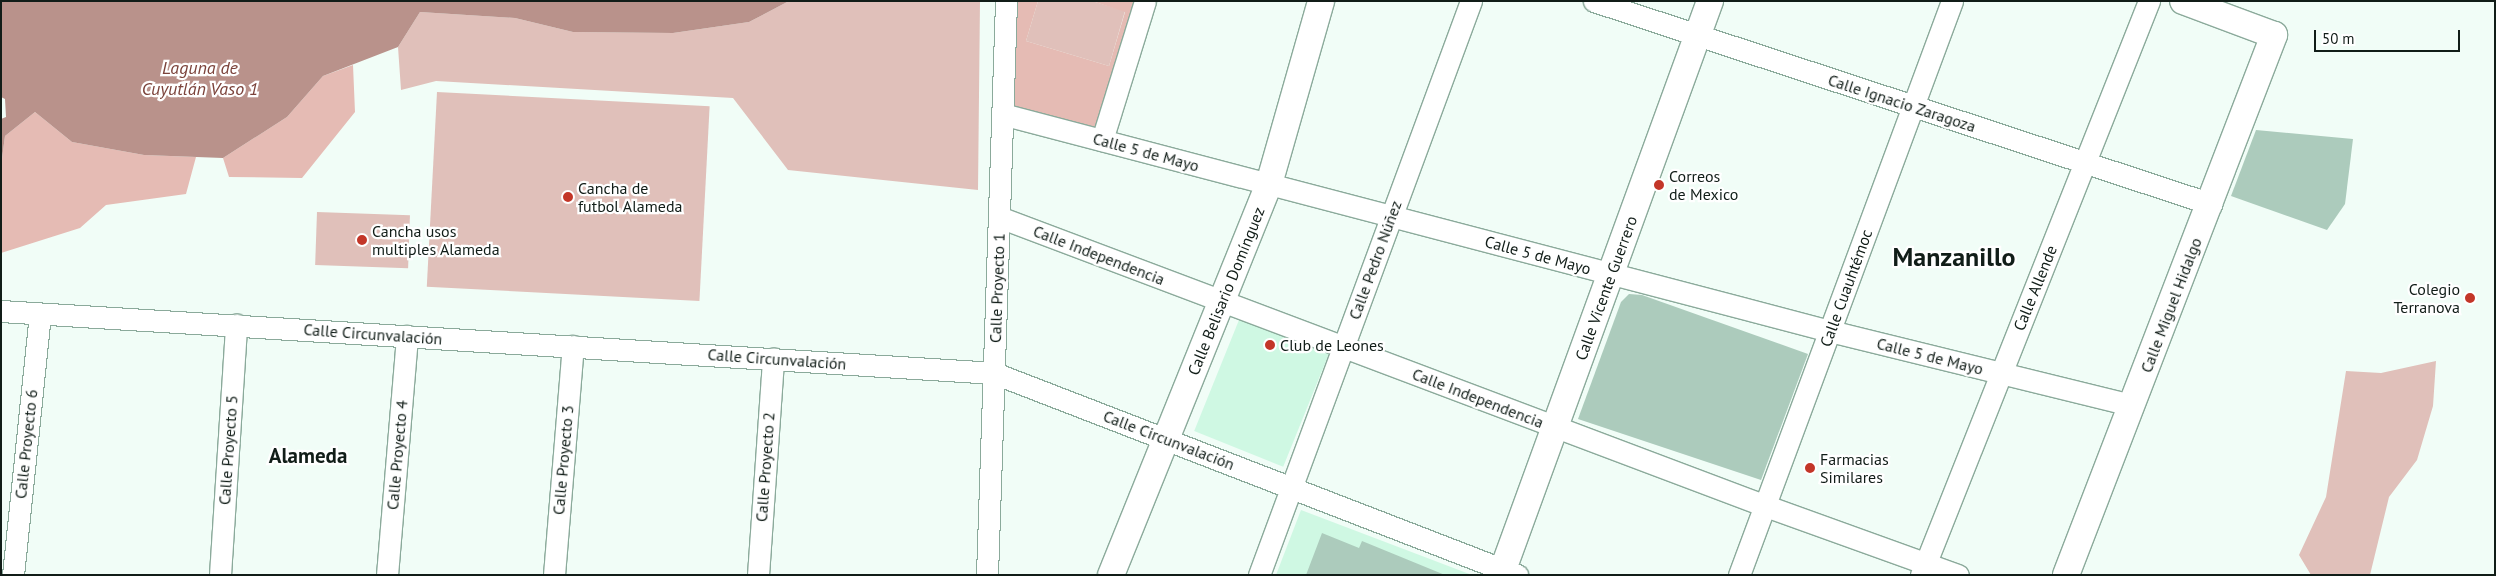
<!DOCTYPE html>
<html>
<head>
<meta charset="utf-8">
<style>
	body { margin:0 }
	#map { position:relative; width:2496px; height:576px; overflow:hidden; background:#f1fdf7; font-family:"PT Sans",sans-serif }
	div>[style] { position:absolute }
	.built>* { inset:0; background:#cff8e3; transform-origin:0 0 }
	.green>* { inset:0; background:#e0c0ba; transform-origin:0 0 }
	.forest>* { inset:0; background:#e5bbb4 }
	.water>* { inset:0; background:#b9928b }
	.building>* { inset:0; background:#accbbc }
	.roads { filter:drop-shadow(1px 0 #8baa9b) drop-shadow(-1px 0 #8baa9b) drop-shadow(0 1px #8baa9b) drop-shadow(0 -1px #8baa9b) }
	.minor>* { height:21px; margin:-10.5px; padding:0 10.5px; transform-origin:10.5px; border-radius:10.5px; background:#fff }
	.tertiary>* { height:26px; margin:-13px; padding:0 13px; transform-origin:13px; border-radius:13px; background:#fff }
	.dots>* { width:14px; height:14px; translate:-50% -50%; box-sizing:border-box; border:2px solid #fff; border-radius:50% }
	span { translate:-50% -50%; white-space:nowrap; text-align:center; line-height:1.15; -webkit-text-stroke:4.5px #fff; paint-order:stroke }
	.street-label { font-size:16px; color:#111d18 }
	.poi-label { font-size:16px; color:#111d18 }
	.left { translate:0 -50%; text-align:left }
	.right { translate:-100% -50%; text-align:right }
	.water-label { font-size:18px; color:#7b423a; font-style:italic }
	.district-label { font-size:21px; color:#111d18; font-weight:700 }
	.town-label { font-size:26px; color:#111d18; font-weight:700 }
	.frame { position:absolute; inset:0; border:2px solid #111d18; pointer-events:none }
	.scale { position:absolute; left:2314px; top:30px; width:146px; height:22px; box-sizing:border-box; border:2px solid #111d18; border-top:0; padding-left:6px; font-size:15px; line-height:18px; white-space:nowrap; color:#111d18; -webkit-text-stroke:4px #fff; paint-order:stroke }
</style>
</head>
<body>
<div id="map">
	<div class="built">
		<i style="left:1241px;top:315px;width:96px;height:125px;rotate:22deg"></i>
		<i style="clip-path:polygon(1301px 510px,1472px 575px,1276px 575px)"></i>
	</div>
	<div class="green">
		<i style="clip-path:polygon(789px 1px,980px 1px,978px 190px,788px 170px,733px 98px,436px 81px,401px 90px,398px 47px,420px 12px,515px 18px,573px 32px,673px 33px,749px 22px)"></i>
		<i style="clip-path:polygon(1038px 1px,1092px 1px,1125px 11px,1109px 66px,1026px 41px)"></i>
		<i style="left:437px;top:92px;width:273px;height:195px;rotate:3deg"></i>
		<i style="left:317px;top:212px;width:93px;height:53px;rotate:2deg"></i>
		<i style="clip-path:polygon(2436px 361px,2433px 406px,2417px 460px,2389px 497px,2370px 575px,2311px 575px,2299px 555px,2326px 497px,2346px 371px,2381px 373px)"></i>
	</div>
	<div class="forest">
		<i style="clip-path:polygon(1009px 1px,1038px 1px,1026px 41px,1109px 66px,1125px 12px,1092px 1px,1136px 1px,1096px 132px,1003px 105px)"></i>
		<i style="clip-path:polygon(353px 65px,355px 112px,302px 178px,229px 177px,223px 158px,287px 117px,323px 76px)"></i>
		<i style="clip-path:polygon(35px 112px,72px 142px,144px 155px,196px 157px,186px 194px,106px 205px,80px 228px,1px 253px,1px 166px,5px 136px)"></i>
	</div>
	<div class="water">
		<i style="clip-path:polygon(1px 1px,789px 1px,749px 22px,673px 33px,573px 32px,515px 18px,420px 12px,398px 47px,323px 76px,287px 117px,223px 158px,144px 155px,72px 142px,35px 112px,5px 136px,1px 166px,1px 119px,6px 117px,5px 99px,1px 97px)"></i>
	</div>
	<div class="building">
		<i style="clip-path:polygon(2256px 130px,2353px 139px,2345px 204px,2327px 230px,2231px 196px)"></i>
		<i style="clip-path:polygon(1629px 294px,1642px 295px,1808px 354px,1761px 480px,1578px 419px,1621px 302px)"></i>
		<i style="clip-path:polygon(1322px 533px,1359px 548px,1362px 541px,1445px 575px,1306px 575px)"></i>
	</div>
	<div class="roads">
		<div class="minor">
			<i style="left:1594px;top:1px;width:650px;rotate:18.21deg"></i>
			<i style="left:1002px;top:114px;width:856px;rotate:14.69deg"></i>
			<i style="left:1830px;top:331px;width:311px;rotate:13.8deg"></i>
			<i style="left:1102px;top:140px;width:145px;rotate:-72.8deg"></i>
			<i style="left:999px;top:217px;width:820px;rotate:20.65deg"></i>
			<i style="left:1766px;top:506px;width:204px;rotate:19.8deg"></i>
			<i style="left:1px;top:311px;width:995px;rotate:3.57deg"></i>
			<i style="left:994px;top:373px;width:561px;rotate:21.12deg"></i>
			<i style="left:13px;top:575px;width:263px;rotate:-84.1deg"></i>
			<i style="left:220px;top:575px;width:251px;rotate:-86.3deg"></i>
			<i style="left:387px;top:575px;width:240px;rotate:-85.2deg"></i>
			<i style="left:554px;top:575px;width:230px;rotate:-85.3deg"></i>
			<i style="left:758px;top:575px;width:217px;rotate:-86deg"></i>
			<i style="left:987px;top:575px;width:574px;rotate:-88.1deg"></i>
			<i style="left:1259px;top:575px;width:612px;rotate:-69.73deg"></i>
			<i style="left:1739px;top:575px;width:612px;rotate:-69.64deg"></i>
			<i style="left:1921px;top:575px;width:618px;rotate:-68.34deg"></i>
		</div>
		<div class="tertiary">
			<i style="left:1111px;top:575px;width:422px;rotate:-68deg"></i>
			<i style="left:1269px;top:184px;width:190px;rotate:-74.1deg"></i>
			<i style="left:1501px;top:575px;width:611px;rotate:-69.99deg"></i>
			<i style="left:2066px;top:575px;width:579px;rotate:-68.93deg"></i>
			<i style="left:2274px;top:35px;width:97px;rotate:-159.5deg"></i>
		</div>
	</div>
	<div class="dots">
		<i style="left:1659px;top:185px;background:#c33628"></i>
		<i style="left:568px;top:197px;background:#c33628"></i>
		<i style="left:362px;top:240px;background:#c33628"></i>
		<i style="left:2470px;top:298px;background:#c33628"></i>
		<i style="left:1270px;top:345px;background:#c33628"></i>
		<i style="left:1810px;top:468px;background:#c33628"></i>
	</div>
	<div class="street-label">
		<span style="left:1902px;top:103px;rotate:18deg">Calle Ignacio Zaragoza</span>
		<span style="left:1146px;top:152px;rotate:15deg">Calle 5 de Mayo</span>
		<span style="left:1099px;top:255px;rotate:21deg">Calle Independencia</span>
		<span style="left:1538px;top:255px;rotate:15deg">Calle 5 de Mayo</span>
		<span style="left:1375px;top:260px;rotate:-70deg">Calle Pedro Núñez</span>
		<span style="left:997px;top:288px;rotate:-88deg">Calle Proyecto 1</span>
		<span style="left:1606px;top:288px;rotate:-70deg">Calle Vicente Guerrero</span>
		<span style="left:1846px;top:288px;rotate:-70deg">Calle Cuauhtémoc</span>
		<span style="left:2035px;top:288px;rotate:-68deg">Calle Allende</span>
		<span style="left:1226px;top:291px;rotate:-68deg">Calle Belisario Domínguez</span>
		<span style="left:2171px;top:305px;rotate:-69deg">Calle Miguel Hidalgo</span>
		<span style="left:373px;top:334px;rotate:4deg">Calle Circunvalación</span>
		<span style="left:1930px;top:356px;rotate:14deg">Calle 5 de Mayo</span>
		<span style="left:777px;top:359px;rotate:4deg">Calle Circunvalación</span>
		<span style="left:1478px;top:398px;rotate:21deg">Calle Independencia</span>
		<span style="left:1169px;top:440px;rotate:21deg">Calle Circunvalación</span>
		<span style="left:26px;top:444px;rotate:-84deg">Calle Proyecto 6</span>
		<span style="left:228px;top:450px;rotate:-86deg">Calle Proyecto 5</span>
		<span style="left:397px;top:455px;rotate:-85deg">Calle Proyecto 4</span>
		<span style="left:563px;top:460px;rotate:-85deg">Calle Proyecto 3</span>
		<span style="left:765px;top:467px;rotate:-86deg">Calle Proyecto 2</span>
	</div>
	<div class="poi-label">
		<span class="left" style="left:1669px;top:185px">Correos<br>de Mexico</span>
		<span class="left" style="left:578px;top:197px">Cancha de<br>futbol Alameda</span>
		<span class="left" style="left:372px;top:240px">Cancha usos<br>multiples Alameda</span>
		<span class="right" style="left:2460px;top:298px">Colegio<br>Terranova</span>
		<span class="left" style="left:1280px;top:345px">Club de Leones</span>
		<span class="left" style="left:1820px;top:468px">Farmacias<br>Similares</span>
	</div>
	<div class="water-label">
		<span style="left:200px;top:79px">Laguna de<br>Cuyutlán Vaso 1</span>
	</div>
	<div class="district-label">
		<span style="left:308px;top:456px">Alameda</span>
	</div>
	<div class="town-label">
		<span style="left:1954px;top:257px">Manzanillo</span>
	</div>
	<div class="frame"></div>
	<div class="scale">50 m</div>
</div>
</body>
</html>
